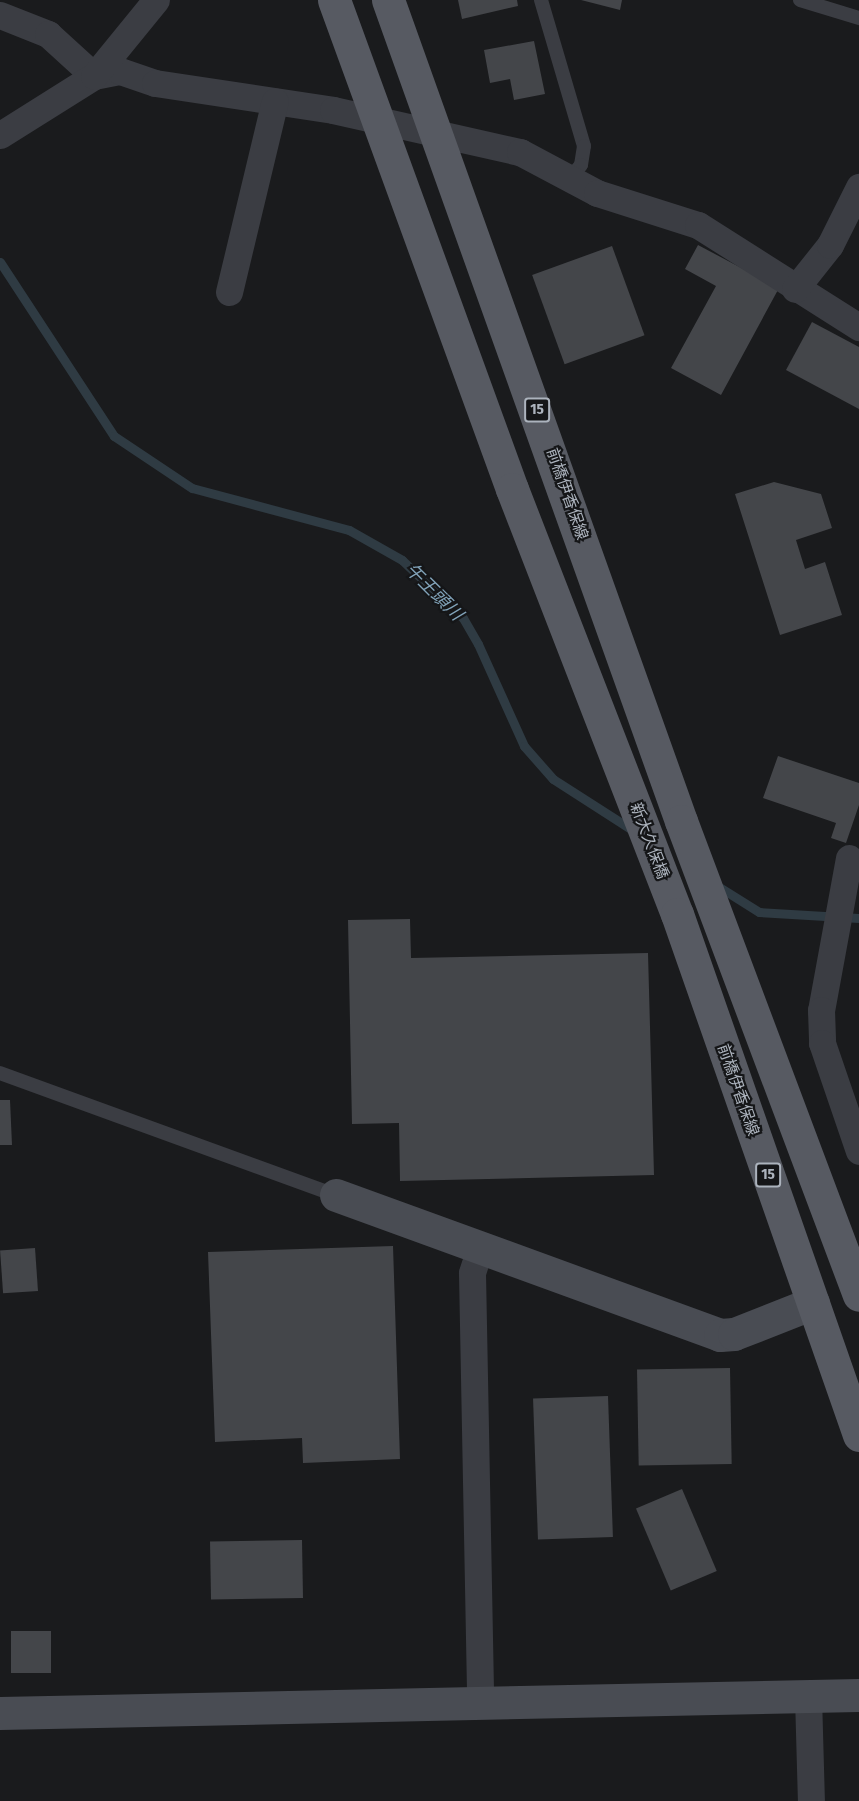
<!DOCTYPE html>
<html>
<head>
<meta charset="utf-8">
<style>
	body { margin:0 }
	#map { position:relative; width:859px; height:1801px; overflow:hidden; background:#1a1b1d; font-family:"Fira Sans Condensed","Noto Sans JP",sans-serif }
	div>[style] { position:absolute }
	.stream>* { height:9px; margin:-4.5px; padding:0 4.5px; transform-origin:4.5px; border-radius:4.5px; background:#2f3b43 }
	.building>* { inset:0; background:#44464a; transform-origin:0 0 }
	.lane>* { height:14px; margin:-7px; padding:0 7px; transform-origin:7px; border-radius:7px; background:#3b3d43 }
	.street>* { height:27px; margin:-13.5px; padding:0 13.5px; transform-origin:13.5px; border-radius:13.5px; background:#3b3d43 }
	.secondary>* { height:33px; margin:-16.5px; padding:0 16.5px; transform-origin:16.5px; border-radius:16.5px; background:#494c53 }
	.primary>* { height:33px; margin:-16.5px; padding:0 16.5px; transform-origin:16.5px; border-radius:16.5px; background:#575a62 }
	span { translate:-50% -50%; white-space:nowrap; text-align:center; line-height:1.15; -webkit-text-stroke:4.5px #151618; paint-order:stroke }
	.shield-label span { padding:2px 4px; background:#151618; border:2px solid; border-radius:4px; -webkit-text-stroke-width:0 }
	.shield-label { font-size:15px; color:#acb3bd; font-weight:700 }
	.street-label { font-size:16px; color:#acb3bd }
	.water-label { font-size:18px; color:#82a4ba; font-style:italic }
</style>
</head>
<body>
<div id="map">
	<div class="stream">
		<i style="left:0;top:262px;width:208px;rotate:56.8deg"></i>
		<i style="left:114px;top:436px;width:94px;rotate:33.7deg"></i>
		<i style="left:192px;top:488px;width:163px;rotate:15deg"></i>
		<i style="left:349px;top:530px;width:61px;rotate:29.5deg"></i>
		<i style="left:402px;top:560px;width:84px;rotate:43.6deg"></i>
		<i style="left:463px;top:618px;width:30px;rotate:60deg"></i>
		<i style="left:478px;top:644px;width:112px;rotate:65.7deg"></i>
		<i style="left:524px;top:746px;width:44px;rotate:48.7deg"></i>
		<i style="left:553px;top:779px;width:96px;rotate:32.7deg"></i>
		<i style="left:716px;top:885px;width:51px;rotate:32.1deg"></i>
		<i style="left:759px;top:912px;width:100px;rotate:3.4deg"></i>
	</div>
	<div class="building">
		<i style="clip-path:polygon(458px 0,517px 0,518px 6px,462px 19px)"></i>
		<i style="clip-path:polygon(581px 0,622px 0,620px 10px)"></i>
		<i style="clip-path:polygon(534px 41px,545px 94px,514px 100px,510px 79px,490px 83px,484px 50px)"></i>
		<i style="clip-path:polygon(698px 245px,779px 288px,721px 395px,671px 368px,716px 286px,685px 269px)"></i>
		<i style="left:612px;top:246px;width:95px;height:85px;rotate:70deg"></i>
		<i style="clip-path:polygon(812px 322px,859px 347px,859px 409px,786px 370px)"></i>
		<i style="clip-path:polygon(774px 482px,821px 494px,832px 528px,796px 540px,805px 569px,825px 562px,842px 615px,780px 635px,735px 494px)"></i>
		<i style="clip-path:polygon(778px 756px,859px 783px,859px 805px,846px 843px,831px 838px,836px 823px,763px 798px)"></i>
		<i style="clip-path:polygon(410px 919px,411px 958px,648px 953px,654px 1175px,400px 1181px,399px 1123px,352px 1124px,348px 920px)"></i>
		<i style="clip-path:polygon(0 1100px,10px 1100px,12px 1145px,0 1145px)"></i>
		<i style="clip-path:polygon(393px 1246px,400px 1459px,303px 1463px,302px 1438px,215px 1442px,208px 1252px)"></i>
		<i style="left:35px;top:1248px;width:43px;height:35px;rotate:86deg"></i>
		<i style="left:730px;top:1368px;width:96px;height:93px;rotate:89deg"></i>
		<i style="left:608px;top:1396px;width:141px;height:75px;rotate:88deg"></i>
		<i style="left:682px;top:1489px;width:89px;height:50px;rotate:67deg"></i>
		<i style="left:302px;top:1540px;width:58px;height:92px;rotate:89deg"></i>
		<i style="left:11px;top:1631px;width:40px;height:42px"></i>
	</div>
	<div class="lane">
		<i style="left:541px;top:0;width:152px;rotate:73.6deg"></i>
		<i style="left:584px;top:146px;width:19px;rotate:99deg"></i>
		<i style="left:581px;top:165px;width:17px;rotate:130deg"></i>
		<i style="left:800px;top:0;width:62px;rotate:17deg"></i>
		<i style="left:0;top:1073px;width:357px;rotate:20deg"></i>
	</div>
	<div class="street">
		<i style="left:0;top:15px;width:52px;rotate:21.6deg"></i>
		<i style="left:48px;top:34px;width:62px;rotate:42.4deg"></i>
		<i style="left:94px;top:76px;width:26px;rotate:-11deg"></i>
		<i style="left:120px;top:71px;width:37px;rotate:19deg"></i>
		<i style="left:155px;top:83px;width:180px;rotate:8.6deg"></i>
		<i style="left:333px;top:110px;width:192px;rotate:12.7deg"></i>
		<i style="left:520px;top:152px;width:87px;rotate:28deg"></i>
		<i style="left:597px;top:193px;width:106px;rotate:17.6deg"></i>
		<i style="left:698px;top:225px;width:191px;rotate:32.4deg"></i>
		<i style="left:0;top:135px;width:111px;rotate:-32.1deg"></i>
		<i style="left:94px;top:76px;width:98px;rotate:-50.8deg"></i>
		<i style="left:795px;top:289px;width:56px;rotate:-51.5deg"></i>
		<i style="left:830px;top:245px;width:65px;rotate:-63.4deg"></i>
		<i style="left:229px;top:292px;width:196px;rotate:-76.5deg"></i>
		<i style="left:849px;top:858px;width:155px;rotate:100.4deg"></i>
		<i style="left:821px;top:1010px;width:33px;rotate:88deg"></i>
		<i style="left:822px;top:1043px;width:114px;rotate:71.1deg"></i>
		<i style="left:480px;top:1248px;width:26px;rotate:108deg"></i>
		<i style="left:472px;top:1273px;width:430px;rotate:88.9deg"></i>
		<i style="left:808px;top:1696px;width:105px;rotate:88.4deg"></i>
	</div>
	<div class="secondary">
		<i style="left:336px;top:1195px;width:409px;rotate:20deg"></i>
		<i style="left:720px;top:1335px;width:14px;rotate:-4deg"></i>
		<i style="left:734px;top:1334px;width:85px;rotate:-21.4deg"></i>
		<i style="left:0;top:1713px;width:859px;rotate:-1.2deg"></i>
	</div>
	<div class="primary">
		<i style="left:334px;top:0;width:520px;rotate:70deg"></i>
		<i style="left:512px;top:489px;width:456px;rotate:68.8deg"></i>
		<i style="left:677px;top:914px;width:552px;rotate:70.74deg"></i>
		<i style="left:388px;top:0;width:872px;rotate:70.36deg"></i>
		<i style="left:681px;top:821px;width:506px;rotate:69.42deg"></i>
	</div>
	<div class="shield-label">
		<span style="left:537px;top:410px">15</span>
		<span style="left:768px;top:1175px">15</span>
	</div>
	<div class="street-label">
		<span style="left:567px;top:494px;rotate:71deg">前橋伊香保線</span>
		<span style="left:649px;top:841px;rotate:69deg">新大久保橋</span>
		<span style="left:738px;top:1090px;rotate:71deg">前橋伊香保線</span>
	</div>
	<div class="water-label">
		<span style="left:434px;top:592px;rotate:45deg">午王頭川</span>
	</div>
</div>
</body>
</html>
